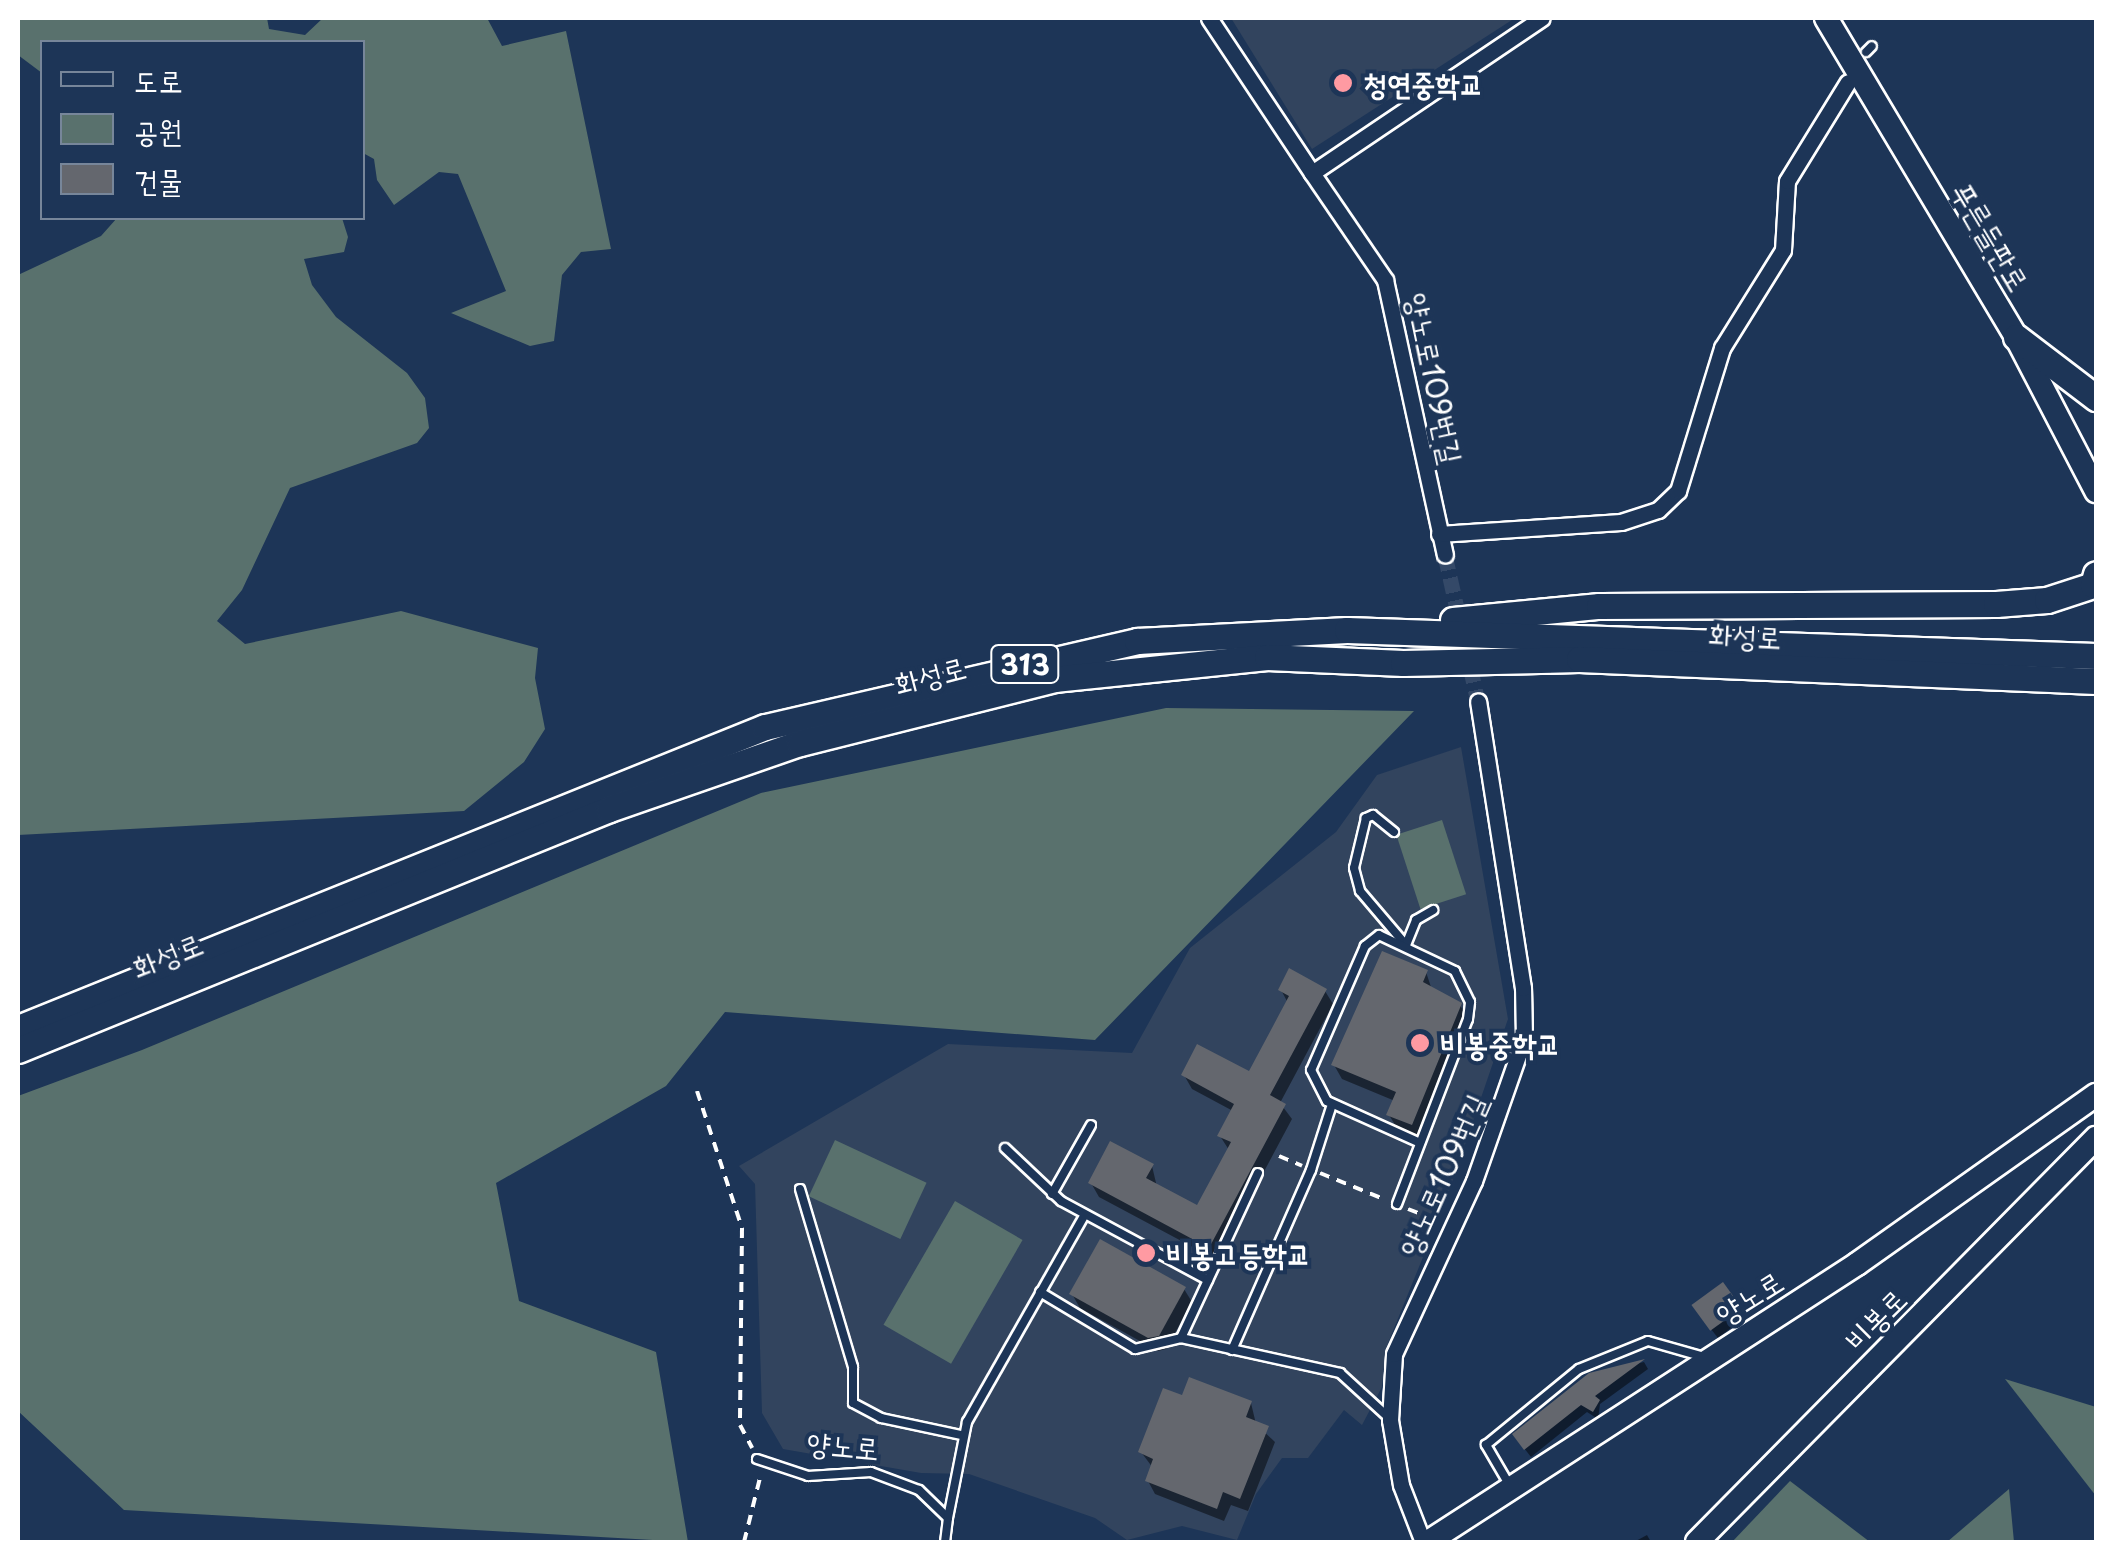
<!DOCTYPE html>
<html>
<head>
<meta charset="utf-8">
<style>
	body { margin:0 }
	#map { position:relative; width:2114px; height:1560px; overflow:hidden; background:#1d3557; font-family:"Playpen Sans","Poor Story",sans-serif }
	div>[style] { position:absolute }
	.built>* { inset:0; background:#32445e }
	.green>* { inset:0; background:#59716d; transform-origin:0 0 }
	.shadow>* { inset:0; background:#0007 }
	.building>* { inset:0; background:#64676e; transform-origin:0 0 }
	.street-tunnel>* { height:15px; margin-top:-7.5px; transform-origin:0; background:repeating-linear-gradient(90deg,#344968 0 15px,transparent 0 23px) }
	.path>* { height:4px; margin-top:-2px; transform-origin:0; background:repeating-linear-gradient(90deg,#fff 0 10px,transparent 0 18px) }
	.roads { filter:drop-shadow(2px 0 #fff) drop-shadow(-2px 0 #fff) drop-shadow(0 2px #fff) drop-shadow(0 -2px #fff) }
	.lane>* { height:8px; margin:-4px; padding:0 4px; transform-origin:4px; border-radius:4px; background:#1d3557 }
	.street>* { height:15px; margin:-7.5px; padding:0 7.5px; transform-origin:7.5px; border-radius:7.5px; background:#1d3557 }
	.secondary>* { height:22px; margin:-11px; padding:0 11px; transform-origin:11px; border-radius:11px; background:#1d3557 }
	.primary>* { height:25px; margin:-12.5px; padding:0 12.5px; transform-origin:12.5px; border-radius:12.5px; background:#1d3557 }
	.dots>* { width:28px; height:28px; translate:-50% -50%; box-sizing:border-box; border:5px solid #1d3557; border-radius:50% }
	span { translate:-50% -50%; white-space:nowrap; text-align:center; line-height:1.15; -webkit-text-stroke:8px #1d3557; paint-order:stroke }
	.shield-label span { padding:2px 8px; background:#1d3557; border:2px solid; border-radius:8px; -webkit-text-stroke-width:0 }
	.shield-label { font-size:28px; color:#fff; font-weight:700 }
	.poi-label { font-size:30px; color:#fff; font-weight:700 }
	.left { translate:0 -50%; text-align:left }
	.street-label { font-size:30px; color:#fff }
	.frame { position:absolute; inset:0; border:20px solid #fff; pointer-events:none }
	.legend { position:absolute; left:40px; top:40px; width:325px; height:180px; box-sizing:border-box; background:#1d3557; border:2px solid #77869a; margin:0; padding:12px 18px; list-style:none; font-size:30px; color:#fff }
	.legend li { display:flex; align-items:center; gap:20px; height:50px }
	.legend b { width:50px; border:2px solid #77869a }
</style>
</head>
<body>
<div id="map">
	<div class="built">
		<i style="clip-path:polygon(1231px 18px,1515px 18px,1312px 149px)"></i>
		<i style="clip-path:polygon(1461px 747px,1508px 1019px,1445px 1203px,1386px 1348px,1382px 1387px,1362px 1425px,1344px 1410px,1308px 1458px,1282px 1458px,1256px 1494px,1237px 1540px,1182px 1526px,1127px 1540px,1095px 1518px,969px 1474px,921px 1473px,783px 1449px,762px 1413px,755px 1184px,739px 1166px,948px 1044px,1132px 1053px,1190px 948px,1336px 832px,1377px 775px)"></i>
	</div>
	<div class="green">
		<i style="clip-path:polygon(18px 18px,267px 18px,269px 29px,305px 35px,323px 18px,487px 18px,502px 46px,566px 31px,611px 249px,581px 252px,562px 275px,554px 341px,530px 346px,451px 313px,506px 291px,458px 174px,439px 172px,394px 205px,377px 180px,374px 159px,363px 153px,362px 42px,42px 42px,42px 73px,18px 55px)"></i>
		<i style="clip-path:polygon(117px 218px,342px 218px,348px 237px,344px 252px,304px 259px,312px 285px,336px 317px,407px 373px,425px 398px,429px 428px,417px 443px,290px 488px,242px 590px,217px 621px,245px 644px,401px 611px,538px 648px,535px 678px,545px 729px,524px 762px,464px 811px,18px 835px,18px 275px,101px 236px)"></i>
		<i style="clip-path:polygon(1166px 708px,1414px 711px,1095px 1040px,725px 1012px,666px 1086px,496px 1183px,519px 1301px,656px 1352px,688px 1542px,124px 1510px,18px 1411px,18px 1096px,142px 1050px,761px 793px)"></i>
		<i style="left:1442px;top:820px;width:78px;height:48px;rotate:72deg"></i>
		<i style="left:835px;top:1140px;width:101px;height:62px;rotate:25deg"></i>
		<i style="left:955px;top:1201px;width:78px;height:143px;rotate:30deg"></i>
		<i style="clip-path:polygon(2005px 1379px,2096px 1407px,2096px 1496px)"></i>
		<i style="clip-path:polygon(1790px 1481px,1870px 1542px,1732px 1542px)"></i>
		<i style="clip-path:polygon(2009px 1489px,2014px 1542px,1947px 1542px)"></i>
	</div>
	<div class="shadow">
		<i style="clip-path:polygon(1426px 972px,1432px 990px,1460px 1005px,1468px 1019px,1419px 1138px,1397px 1128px,1389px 1115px,1395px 1101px,1342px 1079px,1334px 1065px)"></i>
		<i style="clip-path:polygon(1281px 990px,1325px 991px,1333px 1004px,1280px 1103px,1292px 1119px,1217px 1260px,1099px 1197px,1091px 1183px,1152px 1166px,1157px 1187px,1198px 1209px,1229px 1150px,1220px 1136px,1233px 1111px,1192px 1089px,1184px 1075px,1250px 1075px,1288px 1003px)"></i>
		<i style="clip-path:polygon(1184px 1289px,1192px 1302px,1166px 1349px,1158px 1351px,1080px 1308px,1072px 1294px)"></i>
		<i style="clip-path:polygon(1740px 1309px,1745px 1317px,1718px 1338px,1700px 1315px)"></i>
		<i style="clip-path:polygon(1644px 1362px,1648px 1369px,1600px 1404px,1598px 1419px,1587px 1412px,1531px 1457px,1520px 1443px,1590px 1375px)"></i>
		<i style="clip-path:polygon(1183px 1398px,1251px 1403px,1256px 1424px,1275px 1442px,1248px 1511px,1231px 1505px,1224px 1521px,1155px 1494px,1148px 1481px,1153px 1468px,1141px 1452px)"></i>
		<i style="clip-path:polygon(1647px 1535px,1651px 1542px,1634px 1542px)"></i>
	</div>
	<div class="building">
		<i style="clip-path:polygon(1382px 951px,1428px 970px,1423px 982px,1462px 1003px,1412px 1125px,1386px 1115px,1396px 1092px,1331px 1065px)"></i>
		<i style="clip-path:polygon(1289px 968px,1327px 989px,1270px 1095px,1286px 1104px,1209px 1248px,1088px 1183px,1110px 1141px,1154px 1164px,1146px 1178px,1197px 1205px,1231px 1142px,1217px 1136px,1234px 1104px,1181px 1075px,1197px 1044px,1249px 1071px,1289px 996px,1278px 990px)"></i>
		<i style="clip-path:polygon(1100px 1239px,1186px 1287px,1159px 1336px,1148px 1338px,1069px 1294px)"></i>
		<i style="left:1723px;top:1282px;width:32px;height:39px;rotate:54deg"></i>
		<i style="clip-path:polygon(1645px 1359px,1595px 1396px,1600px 1400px,1593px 1412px,1581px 1405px,1524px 1450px,1512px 1434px,1589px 1373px)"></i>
		<i style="clip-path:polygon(1189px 1377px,1252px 1401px,1246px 1417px,1269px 1426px,1240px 1499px,1223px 1492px,1217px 1509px,1145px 1481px,1153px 1459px,1138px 1452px,1163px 1388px,1182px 1395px)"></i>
	</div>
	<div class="street-tunnel">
		<i style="left:1445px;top:555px;width:151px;rotate:77.3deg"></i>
	</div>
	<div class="path">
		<i style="left:697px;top:1091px;width:144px;rotate:71.8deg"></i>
		<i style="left:742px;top:1228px;width:197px;rotate:90.6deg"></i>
		<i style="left:740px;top:1425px;width:26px;rotate:62deg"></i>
		<i style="left:1279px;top:1156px;width:25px;rotate:23deg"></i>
		<i style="left:1320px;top:1173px;width:71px;rotate:22.2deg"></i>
		<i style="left:1408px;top:1209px;width:31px;rotate:21deg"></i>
		<i style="left:744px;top:1542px;width:70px;rotate:-76deg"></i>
	</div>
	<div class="roads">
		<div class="lane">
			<i style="left:1866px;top:52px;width:8px;rotate:-45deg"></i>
			<i style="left:1394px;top:832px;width:27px;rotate:-141deg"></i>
			<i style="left:1373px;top:815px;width:8px;rotate:157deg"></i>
			<i style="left:1366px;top:818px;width:51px;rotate:103.5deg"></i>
			<i style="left:1354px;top:868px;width:24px;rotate:75deg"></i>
			<i style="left:1360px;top:891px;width:71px;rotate:49.6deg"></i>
			<i style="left:1406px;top:945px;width:27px;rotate:-68deg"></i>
			<i style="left:1416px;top:920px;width:20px;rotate:-30deg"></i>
			<i style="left:1005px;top:1148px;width:77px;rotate:43.4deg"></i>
			<i style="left:1061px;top:1201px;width:167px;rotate:28.3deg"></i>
			<i style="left:800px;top:1189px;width:186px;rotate:73.4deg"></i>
			<i style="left:853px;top:1367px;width:36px;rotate:90deg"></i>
			<i style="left:853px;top:1403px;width:32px;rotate:28deg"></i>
			<i style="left:881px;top:1418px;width:82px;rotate:12deg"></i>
			<i style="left:1052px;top:1194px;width:79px;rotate:-60.5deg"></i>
			<i style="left:1397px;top:1204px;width:198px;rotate:-69deg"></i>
			<i style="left:1468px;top:1019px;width:17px;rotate:-83deg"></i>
			<i style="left:1470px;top:1002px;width:34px;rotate:-116deg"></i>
			<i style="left:1455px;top:971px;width:84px;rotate:-154.7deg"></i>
			<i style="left:1379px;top:935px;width:18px;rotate:142deg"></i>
			<i style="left:1365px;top:946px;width:135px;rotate:113.5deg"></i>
			<i style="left:1311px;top:1070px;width:35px;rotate:63deg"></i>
			<i style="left:1327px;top:1101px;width:102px;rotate:24.3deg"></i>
			<i style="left:1040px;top:1292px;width:111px;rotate:31deg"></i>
			<i style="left:1135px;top:1349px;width:47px;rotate:-13.4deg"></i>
			<i style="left:1181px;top:1338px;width:163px;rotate:12.4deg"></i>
			<i style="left:1340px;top:1373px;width:64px;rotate:42.5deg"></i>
			<i style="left:1181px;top:1338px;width:182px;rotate:-65deg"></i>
			<i style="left:1232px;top:1350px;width:197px;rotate:-66.3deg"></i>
			<i style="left:1311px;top:1170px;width:69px;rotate:-72.3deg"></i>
			<i style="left:757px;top:1459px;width:54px;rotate:18.4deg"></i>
			<i style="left:808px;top:1476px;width:63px;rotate:-3.6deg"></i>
			<i style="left:871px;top:1472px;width:51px;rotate:20.6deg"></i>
			<i style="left:919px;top:1490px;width:40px;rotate:44deg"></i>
			<i style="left:948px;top:1518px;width:24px;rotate:97deg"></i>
			<i style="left:1510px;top:1486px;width:48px;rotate:-120.3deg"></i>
			<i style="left:1486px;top:1445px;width:120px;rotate:-39.3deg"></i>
			<i style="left:1579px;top:1369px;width:74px;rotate:-22.1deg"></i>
			<i style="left:1648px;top:1341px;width:58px;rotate:15.9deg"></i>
			<i style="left:948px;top:1518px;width:98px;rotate:-78.8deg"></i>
			<i style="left:967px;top:1422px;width:237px;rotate:-60.4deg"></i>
		</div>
		<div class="street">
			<i style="left:1209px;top:18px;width:186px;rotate:56.4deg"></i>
			<i style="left:1312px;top:173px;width:277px;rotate:-34deg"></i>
			<i style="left:1312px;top:173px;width:130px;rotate:55.7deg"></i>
			<i style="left:1385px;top:280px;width:281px;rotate:77.7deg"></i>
			<i style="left:1439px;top:534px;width:182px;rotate:-3.8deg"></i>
			<i style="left:1621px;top:522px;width:39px;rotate:-18deg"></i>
			<i style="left:1658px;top:510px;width:28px;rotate:-44deg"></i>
			<i style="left:1678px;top:491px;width:150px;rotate:-72.9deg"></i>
			<i style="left:1722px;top:348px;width:115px;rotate:-58.1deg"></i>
			<i style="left:1783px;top:250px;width:69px;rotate:-86.7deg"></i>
			<i style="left:1787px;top:181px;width:116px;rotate:-58.4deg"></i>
			<i style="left:1423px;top:1542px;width:61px;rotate:-111.1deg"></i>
			<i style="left:1401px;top:1485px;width:66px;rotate:-99.6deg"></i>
			<i style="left:1390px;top:1420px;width:66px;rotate:-86.5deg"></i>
			<i style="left:1394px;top:1354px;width:191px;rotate:-65.2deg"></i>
			<i style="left:1474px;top:1181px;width:151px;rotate:-70.7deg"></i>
			<i style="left:1524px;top:1038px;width:50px;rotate:-91.1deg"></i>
			<i style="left:1523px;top:988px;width:290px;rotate:-98.9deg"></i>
		</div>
		<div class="secondary">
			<i style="left:1826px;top:18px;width:371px;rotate:59.2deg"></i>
			<i style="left:2016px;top:337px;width:174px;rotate:62.5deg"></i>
			<i style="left:1428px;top:1542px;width:511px;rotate:-32.94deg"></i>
			<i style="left:1857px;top:1264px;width:293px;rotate:-35.3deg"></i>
			<i style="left:1697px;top:1542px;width:568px;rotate:-45.36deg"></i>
		</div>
		<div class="primary">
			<i style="left:2016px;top:337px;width:101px;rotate:37.3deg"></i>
			<i style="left:1453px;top:620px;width:147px;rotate:-5.5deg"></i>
			<i style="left:1599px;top:606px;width:397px;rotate:-0.3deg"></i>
			<i style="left:1996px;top:604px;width:51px;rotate:-4.5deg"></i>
			<i style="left:2047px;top:600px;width:48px;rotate:-18.1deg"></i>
			<i style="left:2093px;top:585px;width:11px;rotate:-75deg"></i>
			<i style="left:18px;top:1028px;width:805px;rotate:-21.95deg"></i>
			<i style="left:765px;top:727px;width:382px;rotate:-13deg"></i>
			<i style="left:1137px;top:641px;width:210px;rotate:-3deg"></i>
			<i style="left:1347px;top:630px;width:749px;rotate:1.99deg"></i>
			<i style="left:18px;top:1050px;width:638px;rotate:-22.18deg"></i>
			<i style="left:609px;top:809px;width:202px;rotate:-19.1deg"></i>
			<i style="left:800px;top:743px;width:262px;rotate:-14.1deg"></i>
			<i style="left:1054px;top:679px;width:214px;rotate:-5.9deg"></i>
			<i style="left:1267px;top:657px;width:136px;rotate:2.5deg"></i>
			<i style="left:1403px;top:663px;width:176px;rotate:-1.3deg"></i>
			<i style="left:1579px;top:659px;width:517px;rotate:2.44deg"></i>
		</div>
	</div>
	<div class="dots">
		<i style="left:1343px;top:83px;background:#ff9aa2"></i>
		<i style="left:1420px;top:1043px;background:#ff9aa2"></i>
		<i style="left:1146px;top:1253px;background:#ff9aa2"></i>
	</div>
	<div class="shield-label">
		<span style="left:1025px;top:664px">313</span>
	</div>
	<div class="poi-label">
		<span class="left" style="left:1363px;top:83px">청연중학교</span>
		<span class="left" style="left:1440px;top:1043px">비봉중학교</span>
		<span class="left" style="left:1166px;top:1253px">비봉고등학교</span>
	</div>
	<div class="street-label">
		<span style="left:1991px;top:236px;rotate:59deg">푸른들판로</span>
		<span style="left:1435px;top:378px;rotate:78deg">양노로109번길</span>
		<span style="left:1745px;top:635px;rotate:3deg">화성로</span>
		<span style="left:930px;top:675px;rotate:-15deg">화성로</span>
		<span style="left:167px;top:955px;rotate:-22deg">화성로</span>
		<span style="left:1442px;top:1175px;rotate:-66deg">양노로109번길</span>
		<span style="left:1749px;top:1297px;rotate:-32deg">양노로</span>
		<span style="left:1875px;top:1319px;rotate:-45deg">비봉로</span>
		<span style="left:843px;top:1445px;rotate:5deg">양노로</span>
	</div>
	<div class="frame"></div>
	<ul class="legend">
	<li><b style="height:12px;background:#1d3557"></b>도로</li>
	<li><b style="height:28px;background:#59716d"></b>공원</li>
	<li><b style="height:28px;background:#64676e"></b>건물</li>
	</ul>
</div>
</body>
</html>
